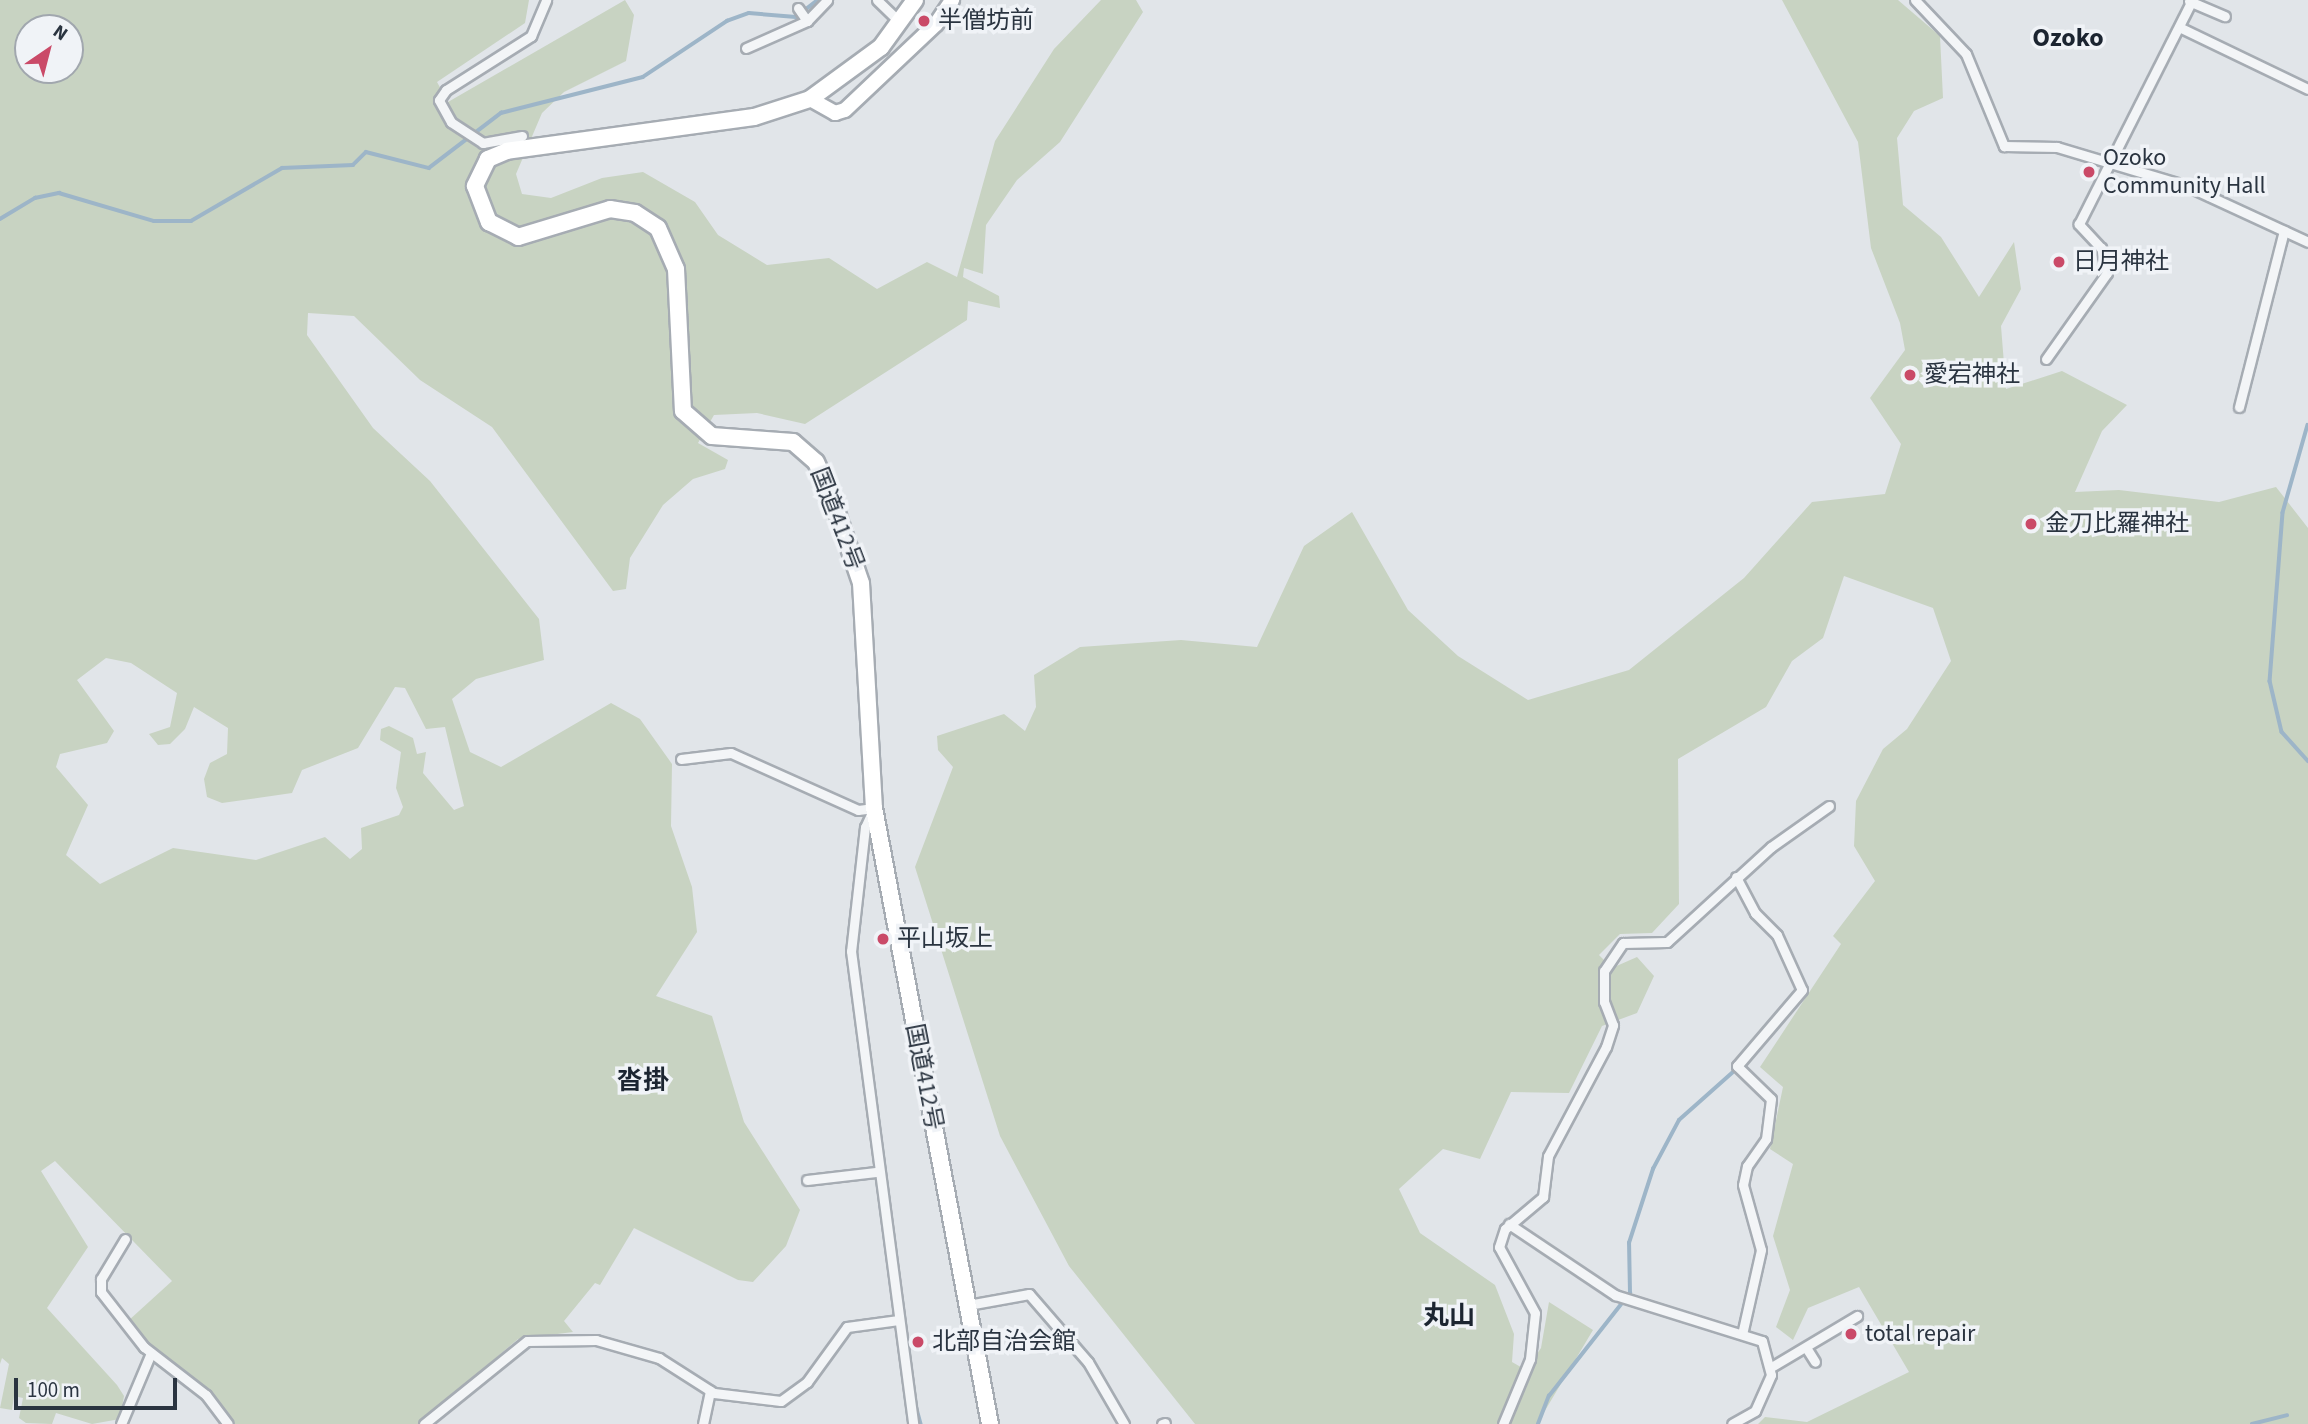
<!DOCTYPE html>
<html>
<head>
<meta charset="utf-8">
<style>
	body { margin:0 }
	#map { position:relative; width:2308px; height:1424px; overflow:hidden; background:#e1e5e9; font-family:"Source Sans 3","Noto Sans JP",sans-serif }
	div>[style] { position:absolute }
	.green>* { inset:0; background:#c8d3c2 }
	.stream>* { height:3.5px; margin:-1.75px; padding:0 1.75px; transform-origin:1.75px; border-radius:1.75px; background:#9db5c8 }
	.roads { filter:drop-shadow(2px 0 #a6acb3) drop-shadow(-2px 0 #a6acb3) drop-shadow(0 2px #a6acb3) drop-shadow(0 -2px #a6acb3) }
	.minor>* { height:9px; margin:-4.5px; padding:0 4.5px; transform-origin:4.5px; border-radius:4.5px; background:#f3f5f7 }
	.primary>* { height:14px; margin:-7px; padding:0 7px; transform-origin:7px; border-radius:7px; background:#fff }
	.trunk>* { height:16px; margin:-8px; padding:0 8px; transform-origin:8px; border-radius:8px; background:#fff }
	.dots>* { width:19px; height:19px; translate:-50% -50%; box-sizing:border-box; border:4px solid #f0f3f7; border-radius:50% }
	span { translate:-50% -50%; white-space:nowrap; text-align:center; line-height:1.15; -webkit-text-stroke:7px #f0f3f7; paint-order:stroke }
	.poi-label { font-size:24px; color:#2a3440 }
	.left { translate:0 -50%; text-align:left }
	.street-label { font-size:24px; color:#2a3440 }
	.neighbourhood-label { font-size:26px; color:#1c2531; font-weight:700 }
	.north { position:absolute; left:14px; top:14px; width:70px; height:70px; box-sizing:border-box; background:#f0f3f7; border:2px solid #a1a7ae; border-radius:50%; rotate:35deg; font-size:19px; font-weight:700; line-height:28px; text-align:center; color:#2a3440 }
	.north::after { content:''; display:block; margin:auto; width:24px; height:32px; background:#ca4a68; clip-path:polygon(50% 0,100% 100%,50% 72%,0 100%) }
	.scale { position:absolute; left:14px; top:1378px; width:163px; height:32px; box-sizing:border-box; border:4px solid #2a3440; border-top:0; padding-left:9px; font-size:21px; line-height:24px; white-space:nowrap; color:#2a3440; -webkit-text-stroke:5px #f0f3f7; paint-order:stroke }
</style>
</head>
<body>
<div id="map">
	<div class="green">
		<i style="clip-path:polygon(evenodd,0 0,529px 0,525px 23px,437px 82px,448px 102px,625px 0,634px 15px,626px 61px,564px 92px,542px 113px,516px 174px,522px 194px,551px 198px,602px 178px,643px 172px,695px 202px,718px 235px,767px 265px,829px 258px,877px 289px,927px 262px,957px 277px,995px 141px,1054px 49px,1101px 0,1136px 0,1143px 12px,1060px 142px,1017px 180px,986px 225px,983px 274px,964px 268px,963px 277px,999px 296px,1000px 308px,968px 301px,967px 320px,805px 424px,757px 413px,714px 415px,698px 443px,728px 460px,725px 469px,693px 479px,663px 505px,630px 558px,626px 589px,613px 591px,492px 427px,420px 380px,354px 316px,308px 313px,307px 335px,373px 428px,430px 481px,539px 619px,544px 660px,476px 679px,452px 699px,470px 752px,501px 767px,611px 703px,640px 719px,672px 764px,671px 826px,692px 887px,697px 932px,656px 996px,712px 1016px,744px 1122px,800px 1210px,786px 1246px,753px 1282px,738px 1280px,634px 1228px,600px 1285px,595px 1283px,564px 1321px,573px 1332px,518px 1339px,419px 1424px,232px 1424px,211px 1393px,155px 1350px,128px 1321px,172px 1281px,55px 1161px,41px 1171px,88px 1247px,47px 1308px,117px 1385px,124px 1396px,120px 1419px,92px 1424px,56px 1413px,52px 1424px,26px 1423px,19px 1418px,23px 1398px,14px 1396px,12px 1410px,0 1408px,9px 1364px,2px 1358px,0 1364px,0 0,28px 28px,70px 28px,70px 70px,28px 70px,28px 28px,0 0,106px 658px,131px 663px,177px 693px,170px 727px,149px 734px,158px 745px,170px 744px,185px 729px,194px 707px,228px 728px,227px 754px,210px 763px,204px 779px,207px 797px,222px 803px,292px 793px,302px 770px,358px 748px,395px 687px,405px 688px,426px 729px,445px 727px,464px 806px,454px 810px,423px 773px,426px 752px,417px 754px,413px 738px,389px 726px,381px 729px,380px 740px,401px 752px,396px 788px,403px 807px,399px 815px,361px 828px,362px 849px,350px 859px,325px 837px,256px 860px,173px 848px,100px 884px,66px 855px,88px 805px,56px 767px,60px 754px,107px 743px,114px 731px,77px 680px,106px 658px)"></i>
		<i style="clip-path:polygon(1782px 0,1898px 0,1940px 36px,1943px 98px,1914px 111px,1897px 138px,1903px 205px,1941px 237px,1979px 297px,2014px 242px,2021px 289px,2001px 326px,2006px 389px,2062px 371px,2127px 405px,2102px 431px,2075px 492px,2119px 490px,2219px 502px,2276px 487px,2308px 528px,2308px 1424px,1758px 1424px,1765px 1417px,1807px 1422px,1909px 1372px,1859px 1287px,1808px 1308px,1793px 1340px,1776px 1327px,1790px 1290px,1773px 1236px,1793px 1164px,1770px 1149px,1783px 1087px,1760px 1067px,1841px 944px,1833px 936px,1875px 881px,1854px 846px,1856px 801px,1883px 749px,1907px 729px,1951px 661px,1933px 608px,1844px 576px,1823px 638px,1792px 661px,1766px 707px,1678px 759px,1679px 904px,1652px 933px,1620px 934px,1599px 955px,1612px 968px,1637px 957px,1654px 976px,1637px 1013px,1602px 1026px,1569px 1093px,1511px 1092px,1480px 1159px,1443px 1149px,1399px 1189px,1420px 1233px,1495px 1285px,1514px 1334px,1512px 1362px,1526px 1370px,1541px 1348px,1549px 1302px,1593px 1330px,1537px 1424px,1195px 1424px,1069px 1266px,1000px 1136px,915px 867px,953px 767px,938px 750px,937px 736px,1004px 714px,1025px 731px,1036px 707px,1034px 675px,1080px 647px,1181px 640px,1257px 647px,1304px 546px,1352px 512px,1408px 610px,1458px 656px,1528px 700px,1629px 670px,1744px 578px,1812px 502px,1885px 494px,1901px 444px,1870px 398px,1905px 350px,1900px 323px,1871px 248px,1858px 142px)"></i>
	</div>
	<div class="stream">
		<i style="left:0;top:219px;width:41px;rotate:-31deg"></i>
		<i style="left:35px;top:198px;width:25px;rotate:-12deg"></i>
		<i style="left:59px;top:193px;width:99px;rotate:16.4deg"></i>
		<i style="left:154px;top:221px;width:37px"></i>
		<i style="left:191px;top:221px;width:105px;rotate:-30.2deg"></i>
		<i style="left:282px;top:168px;width:71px;rotate:-2.4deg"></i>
		<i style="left:353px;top:165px;width:18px;rotate:-45deg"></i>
		<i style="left:366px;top:152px;width:65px;rotate:14.3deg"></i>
		<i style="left:429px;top:168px;width:91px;rotate:-37.4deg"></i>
		<i style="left:501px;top:113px;width:146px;rotate:-14.2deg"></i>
		<i style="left:643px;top:77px;width:101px;rotate:-33.7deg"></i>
		<i style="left:727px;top:21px;width:23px;rotate:-20deg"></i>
		<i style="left:749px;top:13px;width:47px;rotate:4.9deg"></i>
		<i style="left:796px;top:17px;width:28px;rotate:-38deg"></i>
		<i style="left:2308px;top:425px;width:91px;rotate:105.9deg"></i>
		<i style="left:2283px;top:513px;width:169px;rotate:94.4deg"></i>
		<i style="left:2270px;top:681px;width:52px;rotate:76.8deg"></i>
		<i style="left:2282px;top:732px;width:39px;rotate:48deg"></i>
		<i style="left:914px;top:1398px;width:27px;rotate:75deg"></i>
		<i style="left:1538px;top:1424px;width:30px;rotate:-69deg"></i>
		<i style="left:1549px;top:1396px;width:131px;rotate:-51.8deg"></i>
		<i style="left:1630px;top:1293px;width:50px;rotate:-91.1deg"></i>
		<i style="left:1629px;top:1243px;width:78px;rotate:-72deg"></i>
		<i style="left:1653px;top:1169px;width:55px;rotate:-62deg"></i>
		<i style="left:1679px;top:1120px;width:71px;rotate:-41.6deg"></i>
		<i style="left:2252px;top:1424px;width:36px;rotate:-14deg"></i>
	</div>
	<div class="roads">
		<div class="minor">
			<i style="left:877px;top:0;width:33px;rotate:44deg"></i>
			<i style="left:1915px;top:0;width:74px;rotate:46.6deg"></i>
			<i style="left:1966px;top:54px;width:100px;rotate:67.6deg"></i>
			<i style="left:2004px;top:146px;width:53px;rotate:1.1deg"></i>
			<i style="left:2057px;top:147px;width:136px;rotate:16.7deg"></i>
			<i style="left:2187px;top:186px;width:133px;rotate:24.8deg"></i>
			<i style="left:2189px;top:1px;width:39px;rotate:23deg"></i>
			<i style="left:798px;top:8px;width:16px;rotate:55deg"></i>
			<i style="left:2179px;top:27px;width:143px;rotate:25.7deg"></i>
			<i style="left:746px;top:48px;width:67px;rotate:-23.9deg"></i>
			<i style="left:807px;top:21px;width:29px;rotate:-46deg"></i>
			<i style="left:522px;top:136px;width:40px;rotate:170deg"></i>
			<i style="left:483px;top:143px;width:38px;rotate:-147deg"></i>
			<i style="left:451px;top:122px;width:25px;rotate:-119deg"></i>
			<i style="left:439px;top:100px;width:12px;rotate:-55deg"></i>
			<i style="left:446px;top:90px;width:101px;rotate:-32.4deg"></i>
			<i style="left:531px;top:36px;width:39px;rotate:-67deg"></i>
			<i style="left:2046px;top:359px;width:105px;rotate:-54.7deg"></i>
			<i style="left:2107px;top:273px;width:26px;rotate:-103deg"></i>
			<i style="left:2101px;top:248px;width:33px;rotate:-133deg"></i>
			<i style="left:2079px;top:224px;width:249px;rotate:-63.2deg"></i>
			<i style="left:2239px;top:407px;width:182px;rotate:-75.7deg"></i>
			<i style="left:681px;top:759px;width:50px;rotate:-6.8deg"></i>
			<i style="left:731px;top:753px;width:139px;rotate:24.2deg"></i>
			<i style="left:858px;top:810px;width:16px;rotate:-7deg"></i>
			<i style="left:874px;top:808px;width:21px;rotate:115deg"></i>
			<i style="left:865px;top:827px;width:125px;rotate:96.4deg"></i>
			<i style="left:851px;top:951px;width:477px;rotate:82.5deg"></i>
			<i style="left:1736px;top:877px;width:41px;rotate:62.2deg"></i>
			<i style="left:1755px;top:913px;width:31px;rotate:45deg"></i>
			<i style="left:1777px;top:935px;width:60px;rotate:65.6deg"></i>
			<i style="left:1802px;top:990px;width:100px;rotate:130.5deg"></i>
			<i style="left:1737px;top:1066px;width:47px;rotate:44.1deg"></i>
			<i style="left:1771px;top:1099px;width:40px;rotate:97.1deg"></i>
			<i style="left:1766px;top:1139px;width:33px;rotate:125deg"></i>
			<i style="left:1747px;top:1166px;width:19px;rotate:102deg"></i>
			<i style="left:1743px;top:1185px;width:67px;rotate:74.5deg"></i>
			<i style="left:1761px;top:1250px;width:86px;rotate:102.7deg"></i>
			<i style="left:807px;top:1180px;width:69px;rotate:-6.6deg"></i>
			<i style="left:1509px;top:1224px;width:128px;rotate:33.8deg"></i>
			<i style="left:1615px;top:1295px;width:154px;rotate:17.4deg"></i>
			<i style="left:1762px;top:1341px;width:35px;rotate:75deg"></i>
			<i style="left:1771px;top:1375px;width:39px;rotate:114deg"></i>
			<i style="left:1755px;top:1411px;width:26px;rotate:151deg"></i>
			<i style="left:125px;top:1239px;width:47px;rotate:121deg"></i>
			<i style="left:101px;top:1279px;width:13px;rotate:90deg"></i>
			<i style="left:101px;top:1292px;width:70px;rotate:52deg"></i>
			<i style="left:144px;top:1347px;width:78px;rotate:37.7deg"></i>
			<i style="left:206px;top:1395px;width:36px;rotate:53deg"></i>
			<i style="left:968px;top:1305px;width:62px;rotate:-10.2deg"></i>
			<i style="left:1029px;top:1294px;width:90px;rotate:49.1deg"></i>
			<i style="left:1088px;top:1362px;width:72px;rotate:59.9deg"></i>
			<i style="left:1807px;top:1349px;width:15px;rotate:58deg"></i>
			<i style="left:1773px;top:1366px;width:98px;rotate:-30.8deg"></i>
			<i style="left:121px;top:1424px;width:77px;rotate:-67.1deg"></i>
			<i style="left:424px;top:1424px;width:132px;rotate:-38.9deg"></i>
			<i style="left:527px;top:1341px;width:69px;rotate:-0.8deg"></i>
			<i style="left:596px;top:1340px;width:66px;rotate:15.9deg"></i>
			<i style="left:659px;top:1358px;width:65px;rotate:32.5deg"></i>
			<i style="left:714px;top:1393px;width:67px;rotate:6.8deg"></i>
			<i style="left:781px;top:1401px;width:32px;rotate:-36deg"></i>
			<i style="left:807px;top:1382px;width:68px;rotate:-54deg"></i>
			<i style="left:847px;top:1327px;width:52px;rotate:-7.7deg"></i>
			<i style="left:703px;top:1424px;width:34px;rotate:-78deg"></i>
			<i style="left:1162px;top:1424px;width:3px;rotate:-18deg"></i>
			<i style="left:1503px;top:1424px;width:70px;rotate:-67.4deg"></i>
			<i style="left:1530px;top:1359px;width:46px;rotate:-83.8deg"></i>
			<i style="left:1535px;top:1313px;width:75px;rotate:-118.6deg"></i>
			<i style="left:1499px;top:1247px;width:19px;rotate:-72deg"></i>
			<i style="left:1505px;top:1229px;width:50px;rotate:-40.1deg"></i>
			<i style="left:1543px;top:1197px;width:41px;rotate:-83deg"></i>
			<i style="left:1548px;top:1156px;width:123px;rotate:-62deg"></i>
			<i style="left:1606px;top:1047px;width:23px;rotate:-72deg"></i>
			<i style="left:1613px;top:1025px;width:25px;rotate:-111deg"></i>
			<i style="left:1604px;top:1002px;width:31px;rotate:-90deg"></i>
			<i style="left:1604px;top:971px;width:34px;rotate:-56deg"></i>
			<i style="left:1623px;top:943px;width:44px;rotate:-1.3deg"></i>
			<i style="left:1667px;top:942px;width:141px;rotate:-42.4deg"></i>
			<i style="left:1771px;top:847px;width:71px;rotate:-35.3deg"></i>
		</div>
		<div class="primary">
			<i style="left:810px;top:99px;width:29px;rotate:29deg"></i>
			<i style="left:835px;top:113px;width:10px;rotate:-17deg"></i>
			<i style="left:845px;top:110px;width:125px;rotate:-43.4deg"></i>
			<i style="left:936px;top:24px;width:29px;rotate:-56deg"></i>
		</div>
		<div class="trunk">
			<i style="left:915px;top:0;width:58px;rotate:125.9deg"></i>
			<i style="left:881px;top:47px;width:88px;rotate:143.8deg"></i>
			<i style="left:810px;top:99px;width:59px;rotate:162.2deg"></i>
			<i style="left:754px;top:117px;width:249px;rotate:172.2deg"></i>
			<i style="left:507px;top:151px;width:21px;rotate:157deg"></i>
			<i style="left:488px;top:159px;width:30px;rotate:116deg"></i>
			<i style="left:475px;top:186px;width:39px;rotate:69deg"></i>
			<i style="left:489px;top:222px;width:33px;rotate:27deg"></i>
			<i style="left:518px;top:237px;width:96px;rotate:-16.9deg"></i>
			<i style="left:610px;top:209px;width:25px;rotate:9deg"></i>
			<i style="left:635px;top:213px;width:27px;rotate:33deg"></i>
			<i style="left:658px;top:228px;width:45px;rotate:66.3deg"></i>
			<i style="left:676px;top:269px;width:142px;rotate:87.2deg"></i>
			<i style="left:683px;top:411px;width:38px;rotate:41deg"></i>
			<i style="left:712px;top:436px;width:81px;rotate:4.2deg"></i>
			<i style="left:793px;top:442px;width:30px;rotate:41deg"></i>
			<i style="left:816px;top:462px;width:36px;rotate:66deg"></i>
			<i style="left:831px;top:495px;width:93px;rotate:71.2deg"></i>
			<i style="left:861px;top:583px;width:225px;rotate:86.7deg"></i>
			<i style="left:874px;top:808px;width:627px;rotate:79.34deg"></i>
		</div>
	</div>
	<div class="dots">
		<i style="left:924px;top:21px;background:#ca4a68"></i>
		<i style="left:2089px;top:172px;background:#ca4a68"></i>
		<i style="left:2059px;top:262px;background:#ca4a68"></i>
		<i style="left:1910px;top:375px;background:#ca4a68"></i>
		<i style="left:2031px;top:524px;background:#ca4a68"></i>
		<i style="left:883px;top:939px;background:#ca4a68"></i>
		<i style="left:1851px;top:1334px;background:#ca4a68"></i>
		<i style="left:918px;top:1342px;background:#ca4a68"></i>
	</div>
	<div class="poi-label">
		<span class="left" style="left:938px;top:21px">半僧坊前</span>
		<span class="left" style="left:2103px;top:172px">Ozoko<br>Community Hall</span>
		<span class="left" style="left:2073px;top:262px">日月神社</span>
		<span class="left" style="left:1924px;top:375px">愛宕神社</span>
		<span class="left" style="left:2045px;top:524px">金刀比羅神社</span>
		<span class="left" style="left:897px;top:939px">平山坂上</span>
		<span class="left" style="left:1865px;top:1334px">total repair</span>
		<span class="left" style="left:932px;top:1342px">北部自治会館</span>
	</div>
	<div class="street-label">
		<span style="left:837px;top:519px;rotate:69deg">国道412号</span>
		<span style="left:924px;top:1077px;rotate:79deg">国道412号</span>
	</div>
	<div class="neighbourhood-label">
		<span style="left:2068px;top:38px">Ozoko</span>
		<span style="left:643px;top:1081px">沓掛</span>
		<span style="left:1449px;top:1316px">丸山</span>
	</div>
	<div class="north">N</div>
	<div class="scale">100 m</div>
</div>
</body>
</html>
